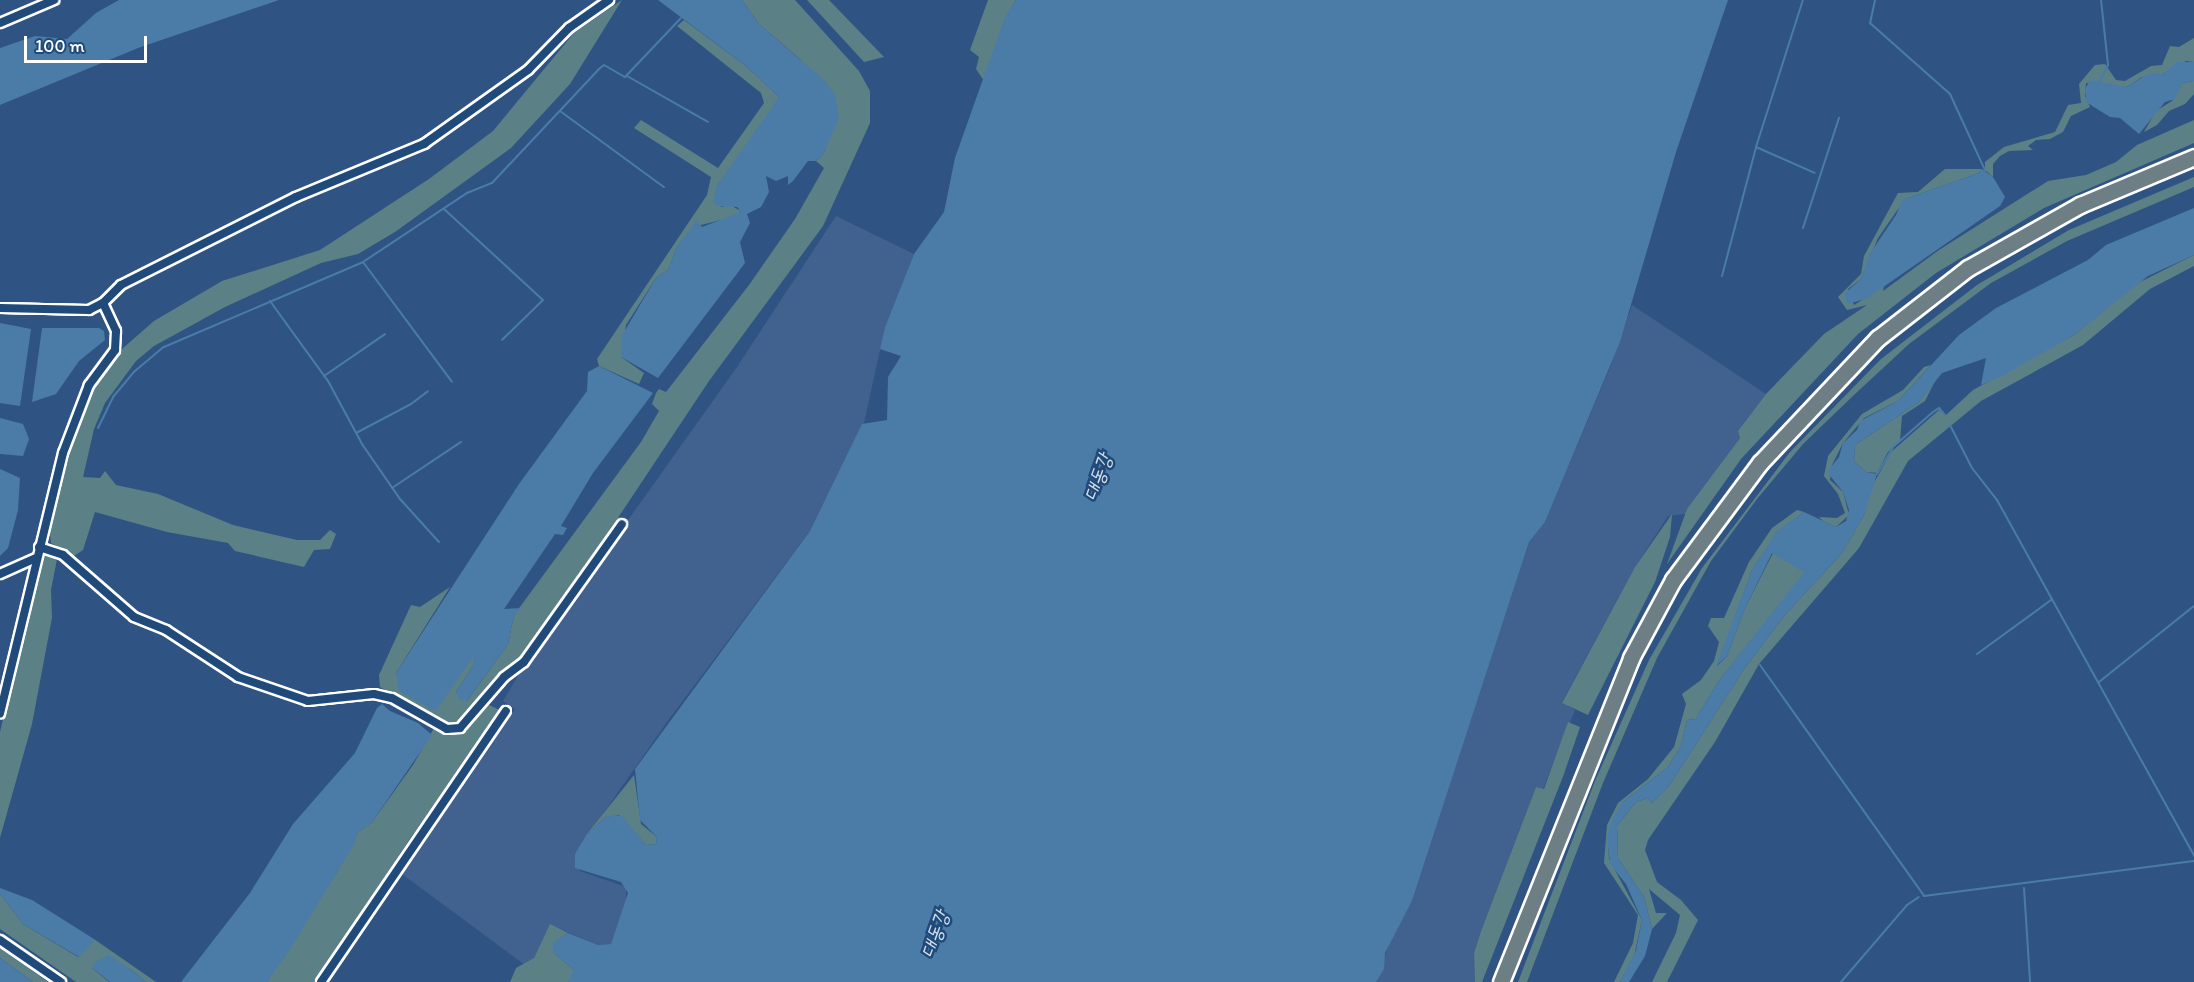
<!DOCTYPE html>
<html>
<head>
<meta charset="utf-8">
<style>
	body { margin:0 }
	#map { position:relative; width:2194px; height:982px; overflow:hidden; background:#2f5484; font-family:Itim,"Poor Story",sans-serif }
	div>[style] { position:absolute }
	.built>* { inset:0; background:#41618f }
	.green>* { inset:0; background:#5b8085 }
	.water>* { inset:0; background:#4a7ca7 }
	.stream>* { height:2px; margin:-1px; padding:0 1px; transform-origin:1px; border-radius:1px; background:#4a7ca7 }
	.roads { filter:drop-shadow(2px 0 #fff) drop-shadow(-2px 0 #fff) drop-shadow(0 2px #fff) drop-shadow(0 -2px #fff) }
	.street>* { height:8px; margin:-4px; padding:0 4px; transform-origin:4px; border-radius:4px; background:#1f4a7a }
	.highway>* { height:15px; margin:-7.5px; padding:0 7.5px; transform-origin:7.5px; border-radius:7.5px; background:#6d7e84 }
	span { translate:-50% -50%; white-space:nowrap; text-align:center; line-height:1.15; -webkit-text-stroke:5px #1f4a7a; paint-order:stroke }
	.water-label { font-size:20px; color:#d2dee9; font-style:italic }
	.scale { position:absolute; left:24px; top:36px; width:123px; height:27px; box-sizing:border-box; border:3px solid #fff; border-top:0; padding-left:8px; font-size:18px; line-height:21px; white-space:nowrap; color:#fff; -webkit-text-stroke:4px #1f4a7a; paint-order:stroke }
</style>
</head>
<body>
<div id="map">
	<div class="built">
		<i style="clip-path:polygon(836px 216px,914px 254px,885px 327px,864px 423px,810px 531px,667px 722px,575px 854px,580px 871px,626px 887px,626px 902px,611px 944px,598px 945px,550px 925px,534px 958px,525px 965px,398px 871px,515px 709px,503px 701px,522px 669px,737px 367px)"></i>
		<i style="clip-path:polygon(1632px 305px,1766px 394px,1738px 431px,1740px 438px,1685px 514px,1668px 516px,1635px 567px,1562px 702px,1575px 710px,1543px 789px,1536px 787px,1481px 931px,1474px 953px,1475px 982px,1376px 982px,1389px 944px,1412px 901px,1529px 542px,1545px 522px,1611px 365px)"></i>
	</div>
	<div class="green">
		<i style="clip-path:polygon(622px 0,570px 84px,511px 148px,395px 232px,358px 254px,321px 263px,225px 307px,154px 346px,136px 361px,105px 403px,94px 429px,83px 477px,100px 478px,105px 471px,116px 485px,158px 494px,233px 525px,297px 540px,320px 540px,330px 530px,336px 534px,330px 549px,314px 550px,304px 567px,235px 551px,228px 543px,167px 532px,95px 512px,83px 550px,74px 556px,51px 543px,49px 524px,77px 426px,90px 395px,114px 356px,154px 321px,222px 281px,320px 250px,429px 179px,493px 131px,574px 33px)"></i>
		<i style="clip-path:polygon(742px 0,795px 0,859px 71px,870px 91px,870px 123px,823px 226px,709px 381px,530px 650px,517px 665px,499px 674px,471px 712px,456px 725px,445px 724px,380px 687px,379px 675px,411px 605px,420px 607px,450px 587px,396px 673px,474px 656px,473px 666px,456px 692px,467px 701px,508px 644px,514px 615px,641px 442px,659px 411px,652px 404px,656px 393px,659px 389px,666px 392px,749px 285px,795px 219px,824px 168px,816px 161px,824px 153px,830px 135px,801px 60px,759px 24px)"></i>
		<i style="clip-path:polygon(807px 0,829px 0,884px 57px,864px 62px)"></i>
		<i style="clip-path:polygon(988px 0,1016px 0,1005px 18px,984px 81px,976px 69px,979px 57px,970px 50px)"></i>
		<i style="clip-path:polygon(684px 20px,746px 66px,779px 97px,778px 103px,717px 186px,721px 207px,730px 205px,741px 211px,737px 216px,693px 227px,677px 247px,668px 270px,656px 278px,626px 325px,621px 357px,644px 373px,639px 384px,599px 366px,597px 359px,707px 195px,711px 177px,634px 128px,641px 120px,718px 168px,764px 103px,761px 93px,677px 26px)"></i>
		<i style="clip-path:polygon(2194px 38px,2194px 62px,2186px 61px,2160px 76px,2142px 77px,2127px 87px,2086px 83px,2085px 96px,2090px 107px,2071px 116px,2063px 132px,2050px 139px,2036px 140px,2028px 146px,2033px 150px,2009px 151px,2000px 156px,1993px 164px,1993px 177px,1985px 170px,1985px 162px,2004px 147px,2055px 132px,2068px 105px,2081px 103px,2079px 84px,2095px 65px,2105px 64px,2116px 80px,2125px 81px,2151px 66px,2162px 65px,2170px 46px,2179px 47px)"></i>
		<i style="clip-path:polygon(2194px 81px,2194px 94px,2185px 104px,2169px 111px,2157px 125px,2144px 132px,2156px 111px,2172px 101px,2182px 83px)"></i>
		<i style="clip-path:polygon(2194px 120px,2194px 143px,2044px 208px,1936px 273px,1858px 334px,1741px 459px,1667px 564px,1687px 509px,1740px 438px,1738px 431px,1766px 394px,1824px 334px,1867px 305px,1847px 310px,1838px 297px,1861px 274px,1864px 256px,1898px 193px,1918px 192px,1945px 169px,1982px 169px,1979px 173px,1905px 199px,1878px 238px,1861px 279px,1848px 289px,1854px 305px,1884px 286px,1883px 291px,1939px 250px,2048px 181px,2086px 175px,2116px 162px,2137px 145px)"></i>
		<i style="clip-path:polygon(2194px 177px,2194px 187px,2067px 241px,1991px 283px,1909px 344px,1855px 394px,1803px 444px,1757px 499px,1711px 561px,1657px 658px,1603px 783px,1527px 982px,1518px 982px,1595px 781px,1649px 660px,1702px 568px,1790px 452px,1881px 359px,1977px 285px,2069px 230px)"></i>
		<i style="clip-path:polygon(2194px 255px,2194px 266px,2150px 289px,2083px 345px,1981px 401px,1908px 461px,1859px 548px,1759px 664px,1715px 742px,1648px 840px,1645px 850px,1657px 882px,1681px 900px,1698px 920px,1667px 982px,1652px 982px,1676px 933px,1680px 915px,1649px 889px,1656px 913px,1667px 913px,1652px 929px,1644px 897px,1618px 858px,1617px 826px,1636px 802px,1648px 798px,1652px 803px,1669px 786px,1744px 669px,1784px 616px,1842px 553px,1864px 515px,1870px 490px,1891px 452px,1939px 410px,1946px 415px,1973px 390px,2074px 335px,2136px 284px)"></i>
		<i style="clip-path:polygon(1931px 365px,1898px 401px,1864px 418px,1843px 443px,1832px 465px,1830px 480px,1843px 492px,1849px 515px,1836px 527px,1823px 521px,1819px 517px,1837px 518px,1845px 513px,1838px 494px,1824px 476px,1828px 456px,1862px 414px,1903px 390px,1924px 367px)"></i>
		<i style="clip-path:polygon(1935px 381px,1925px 401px,1902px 416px,1900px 441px,1888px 452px,1877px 473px,1866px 472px,1854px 461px,1855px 445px,1919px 402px)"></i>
		<i style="clip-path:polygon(1797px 510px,1804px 512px,1778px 531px,1752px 570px,1717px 666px,1727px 656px,1745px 608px,1773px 553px,1805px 572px,1718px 682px,1696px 719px,1687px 720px,1681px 746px,1668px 767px,1623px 802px,1608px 841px,1609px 859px,1642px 920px,1634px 956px,1620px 982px,1614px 982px,1633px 943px,1638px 915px,1604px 863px,1607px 825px,1618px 803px,1648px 779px,1674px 747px,1686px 704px,1682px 694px,1701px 680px,1714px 661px,1719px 642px,1708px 626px,1711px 618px,1724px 618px,1749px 562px,1772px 528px)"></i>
		<i style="clip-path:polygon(1672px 514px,1670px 537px,1655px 582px,1588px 715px,1562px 703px,1635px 567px)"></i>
		<i style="clip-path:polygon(48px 555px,57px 559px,51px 590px,52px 618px,32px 724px,0 838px,0 732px,42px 556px)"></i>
		<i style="clip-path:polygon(489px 705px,500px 710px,485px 735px,409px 840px,316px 982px,267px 982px,339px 869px,357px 833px,372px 822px,413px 765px,434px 728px,453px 734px,467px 728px)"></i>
		<i style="clip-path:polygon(1568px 722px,1580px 727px,1564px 774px,1482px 982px,1475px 982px,1474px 953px,1481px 931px,1536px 787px,1544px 789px)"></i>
		<i style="clip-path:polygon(634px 775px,641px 824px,657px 837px,656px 844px,646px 845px,619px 815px,606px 817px,587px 834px)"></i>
		<i style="clip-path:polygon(0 894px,23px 924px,78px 957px,94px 939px,156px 982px,146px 982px,130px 969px,92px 968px,109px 982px,76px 982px,0 929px)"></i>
		<i style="clip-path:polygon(550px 924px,568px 933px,553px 944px,554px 953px,574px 970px,574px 975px,568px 982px,510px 982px,516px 968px,534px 958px)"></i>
		<i style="clip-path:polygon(0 948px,48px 982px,33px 982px,0 958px)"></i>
	</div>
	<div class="water">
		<i style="clip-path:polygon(119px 0,279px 0,138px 48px,0 105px,0 48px,35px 36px,67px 39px,96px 13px)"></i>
		<i style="clip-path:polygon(658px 0,742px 0,759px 24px,825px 81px,835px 95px,839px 118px,824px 153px,816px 161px,808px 161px,793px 181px,788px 185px,788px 176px,776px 181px,766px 176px,769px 192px,761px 207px,747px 214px,750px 223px,740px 242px,745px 263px,658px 378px,621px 357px,621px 337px,656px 278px,668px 270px,677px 247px,697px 220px,702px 227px,741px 212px,737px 207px,716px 206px,713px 202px,717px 186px,779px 97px,746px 66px)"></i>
		<i style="clip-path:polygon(1016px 0,1728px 0,1676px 152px,1620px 342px,1545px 522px,1529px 542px,1412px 901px,1385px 953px,1384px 969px,1376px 982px,568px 982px,574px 970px,554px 953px,552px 944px,568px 933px,598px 945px,611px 944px,628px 893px,621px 882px,575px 868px,575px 854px,587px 834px,606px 817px,615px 815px,622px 816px,646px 845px,656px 844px,657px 837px,640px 820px,635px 769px,810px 531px,862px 424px,887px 420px,888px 377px,901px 356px,880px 349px,885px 327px,914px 254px,944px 212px,955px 158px,1005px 17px)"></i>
		<i style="clip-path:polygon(2176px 62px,2194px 62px,2194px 81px,2182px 83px,2175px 99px,2165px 102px,2139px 134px,2120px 118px,2110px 117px,2086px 102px,2085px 89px,2090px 80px,2127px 87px,2149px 73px,2164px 74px)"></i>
		<i style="clip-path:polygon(1982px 169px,1993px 177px,2005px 197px,2000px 206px,1866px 299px,1847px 304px,1845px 293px,1861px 279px,1869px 255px,1896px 215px,1902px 200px,1979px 173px)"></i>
		<i style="clip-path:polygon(2194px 208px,2194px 255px,2148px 276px,2074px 335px,2004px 375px,1981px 385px,1986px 358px,1942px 373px,1919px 402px,1855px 445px,1854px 461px,1866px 472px,1877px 474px,1864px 515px,1842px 553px,1784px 616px,1744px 669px,1669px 786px,1652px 803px,1648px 798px,1636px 802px,1617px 826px,1618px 858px,1644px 897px,1652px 929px,1645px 956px,1629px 982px,1620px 982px,1636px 950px,1642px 920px,1626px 884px,1610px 864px,1607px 836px,1612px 820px,1623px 802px,1668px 767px,1681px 746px,1687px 720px,1696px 719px,1718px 682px,1804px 572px,1772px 553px,1745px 608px,1727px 656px,1716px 666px,1752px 570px,1777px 531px,1804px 512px,1836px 527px,1846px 521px,1849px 510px,1843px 492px,1827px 472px,1839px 457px,1843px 443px,1857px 430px,1860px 421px,1898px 401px,1959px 335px,1996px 308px,2088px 260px,2106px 245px)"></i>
		<i style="clip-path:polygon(0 323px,31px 329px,20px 406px,0 403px)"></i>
		<i style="clip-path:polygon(42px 328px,99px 328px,104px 331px,105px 340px,79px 361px,56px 394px,32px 402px)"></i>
		<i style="clip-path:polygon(599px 366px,653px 393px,593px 473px,561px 526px,567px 528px,563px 535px,555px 534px,504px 609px,521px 608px,514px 615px,508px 644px,467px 701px,460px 700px,456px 692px,473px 666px,473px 657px,437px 709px,433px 710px,399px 691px,396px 673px,519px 484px,587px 391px,588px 372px)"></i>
		<i style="clip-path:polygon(0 418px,23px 424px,29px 439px,23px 456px,0 454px)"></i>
		<i style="clip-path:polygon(0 469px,20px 478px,18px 510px,8px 548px,0 556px)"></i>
		<i style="clip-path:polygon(382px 704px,390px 711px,418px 723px,432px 735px,372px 822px,357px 833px,355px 843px,289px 951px,267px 982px,181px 982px,250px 893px,293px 824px,355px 753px,377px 708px)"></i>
		<i style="clip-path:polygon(0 888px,32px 900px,94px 939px,91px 945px,79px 957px,23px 924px,0 894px)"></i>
		<i style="clip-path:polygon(109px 955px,130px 969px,146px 982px,110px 982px,92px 968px,96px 961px)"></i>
		<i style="clip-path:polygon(0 958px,33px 982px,0 982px)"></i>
	</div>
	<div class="stream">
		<i style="left:1875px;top:0;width:24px;rotate:102deg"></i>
		<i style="left:1870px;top:23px;width:107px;rotate:41.6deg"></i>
		<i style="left:1950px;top:94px;width:84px;rotate:65.3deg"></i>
		<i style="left:627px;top:76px;width:93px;rotate:29.6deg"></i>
		<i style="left:2099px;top:82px;width:19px;rotate:-62deg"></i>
		<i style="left:2108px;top:65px;width:65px;rotate:-96.1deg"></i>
		<i style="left:560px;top:111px;width:129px;rotate:36.2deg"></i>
		<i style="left:1756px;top:147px;width:64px;rotate:23.8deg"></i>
		<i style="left:444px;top:209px;width:134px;rotate:42.6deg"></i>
		<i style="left:543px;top:300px;width:57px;rotate:135.7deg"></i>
		<i style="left:1803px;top:228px;width:116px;rotate:-71.9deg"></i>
		<i style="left:363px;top:262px;width:149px;rotate:53.4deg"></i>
		<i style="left:1722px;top:276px;width:133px;rotate:-75.2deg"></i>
		<i style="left:1756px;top:147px;width:154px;rotate:-72.3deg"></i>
		<i style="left:270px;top:301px;width:99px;rotate:54.1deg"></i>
		<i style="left:328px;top:381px;width:72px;rotate:61.6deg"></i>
		<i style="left:362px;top:444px;width:67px;rotate:55.4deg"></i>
		<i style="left:400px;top:499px;width:58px;rotate:47.8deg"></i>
		<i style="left:324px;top:376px;width:74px;rotate:-34.5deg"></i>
		<i style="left:1950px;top:425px;width:48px;rotate:62.9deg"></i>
		<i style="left:1972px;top:468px;width:41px;rotate:52deg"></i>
		<i style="left:1997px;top:500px;width:407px;rotate:61deg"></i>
		<i style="left:98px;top:428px;width:34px;rotate:-64deg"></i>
		<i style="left:113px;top:397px;width:34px;rotate:-50deg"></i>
		<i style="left:135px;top:371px;width:38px;rotate:-40deg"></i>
		<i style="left:164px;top:347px;width:216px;rotate:-23.1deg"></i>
		<i style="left:363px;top:262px;width:125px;rotate:-33.6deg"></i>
		<i style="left:467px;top:193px;width:27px;rotate:-22deg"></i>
		<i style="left:492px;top:183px;width:156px;rotate:-46.8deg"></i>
		<i style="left:599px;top:69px;width:6px;rotate:-39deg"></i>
		<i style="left:604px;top:65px;width:24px;rotate:30deg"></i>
		<i style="left:625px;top:77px;width:81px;rotate:-46.5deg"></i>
		<i style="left:356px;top:433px;width:62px;rotate:-27.8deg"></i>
		<i style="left:411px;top:404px;width:21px;rotate:-37deg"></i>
		<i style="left:1877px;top:474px;width:31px;rotate:-59deg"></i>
		<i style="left:1893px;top:447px;width:53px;rotate:-41.2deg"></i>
		<i style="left:1933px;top:412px;width:7px;rotate:-34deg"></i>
		<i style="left:1939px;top:408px;width:9px;rotate:49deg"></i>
		<i style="left:392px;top:488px;width:83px;rotate:-33.7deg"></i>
		<i style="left:1977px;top:654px;width:92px;rotate:-36.1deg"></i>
		<i style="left:1760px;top:665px;width:283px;rotate:54.6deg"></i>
		<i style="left:1924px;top:896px;width:272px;rotate:-7.4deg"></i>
		<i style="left:2099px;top:682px;width:122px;rotate:-38.7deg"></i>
		<i style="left:2024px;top:888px;width:94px;rotate:86.3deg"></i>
		<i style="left:1841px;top:982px;width:101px;rotate:-49.4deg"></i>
		<i style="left:1907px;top:905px;width:14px;rotate:-34deg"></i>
	</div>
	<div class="roads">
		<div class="street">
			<i style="left:0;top:23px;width:59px;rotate:-23.1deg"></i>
			<i style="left:103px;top:303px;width:25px;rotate:-45deg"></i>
			<i style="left:121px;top:285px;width:196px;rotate:-26.7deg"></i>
			<i style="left:296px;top:197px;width:139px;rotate:-22.5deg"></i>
			<i style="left:424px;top:144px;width:128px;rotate:-35.4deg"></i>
			<i style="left:528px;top:70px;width:59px;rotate:-45.7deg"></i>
			<i style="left:569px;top:28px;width:49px;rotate:-35deg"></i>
			<i style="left:0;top:308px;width:89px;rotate:1.3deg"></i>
			<i style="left:89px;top:310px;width:16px;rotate:-27deg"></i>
			<i style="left:103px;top:303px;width:31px;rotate:65deg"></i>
			<i style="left:116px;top:331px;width:19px;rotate:93deg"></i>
			<i style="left:115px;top:350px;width:44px;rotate:126.6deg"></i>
			<i style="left:89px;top:385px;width:73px;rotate:110.9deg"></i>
			<i style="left:63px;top:453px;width:268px;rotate:103.6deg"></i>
			<i style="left:39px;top:547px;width:25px;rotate:18deg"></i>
			<i style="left:63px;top:555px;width:94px;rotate:41.1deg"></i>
			<i style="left:134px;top:617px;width:35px;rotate:22deg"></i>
			<i style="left:166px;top:630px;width:86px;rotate:33.1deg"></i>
			<i style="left:238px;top:677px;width:74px;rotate:18.9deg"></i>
			<i style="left:308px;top:701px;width:66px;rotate:-6.1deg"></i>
			<i style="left:374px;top:694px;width:18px;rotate:13deg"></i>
			<i style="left:392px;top:698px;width:63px;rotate:29.4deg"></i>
			<i style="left:447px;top:729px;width:13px;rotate:-4deg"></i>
			<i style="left:460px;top:728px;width:67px;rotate:-49.2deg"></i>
			<i style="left:504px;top:677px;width:25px;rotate:-37deg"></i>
			<i style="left:524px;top:662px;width:169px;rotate:-54.6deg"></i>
			<i style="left:0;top:574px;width:39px;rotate:-24deg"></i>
			<i style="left:0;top:940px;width:74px;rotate:34.5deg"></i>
			<i style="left:321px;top:982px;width:328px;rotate:-55.7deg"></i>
		</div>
		<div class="highway">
			<i style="left:1501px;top:982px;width:349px;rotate:-68.1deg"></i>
			<i style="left:1631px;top:658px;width:89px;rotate:-61.7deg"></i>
			<i style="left:1673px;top:580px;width:146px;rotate:-53.4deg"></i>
			<i style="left:1760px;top:463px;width:172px;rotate:-46.7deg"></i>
			<i style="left:1878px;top:338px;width:114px;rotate:-37.9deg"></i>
			<i style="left:1968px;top:268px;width:129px;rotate:-29.4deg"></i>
			<i style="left:2080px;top:205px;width:124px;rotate:-22.8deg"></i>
		</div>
	</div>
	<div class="water-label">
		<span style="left:1098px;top:477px;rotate:-70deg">대동강</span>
		<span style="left:935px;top:934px;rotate:-70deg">대동강</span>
	</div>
	<div class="scale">100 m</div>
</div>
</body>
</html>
